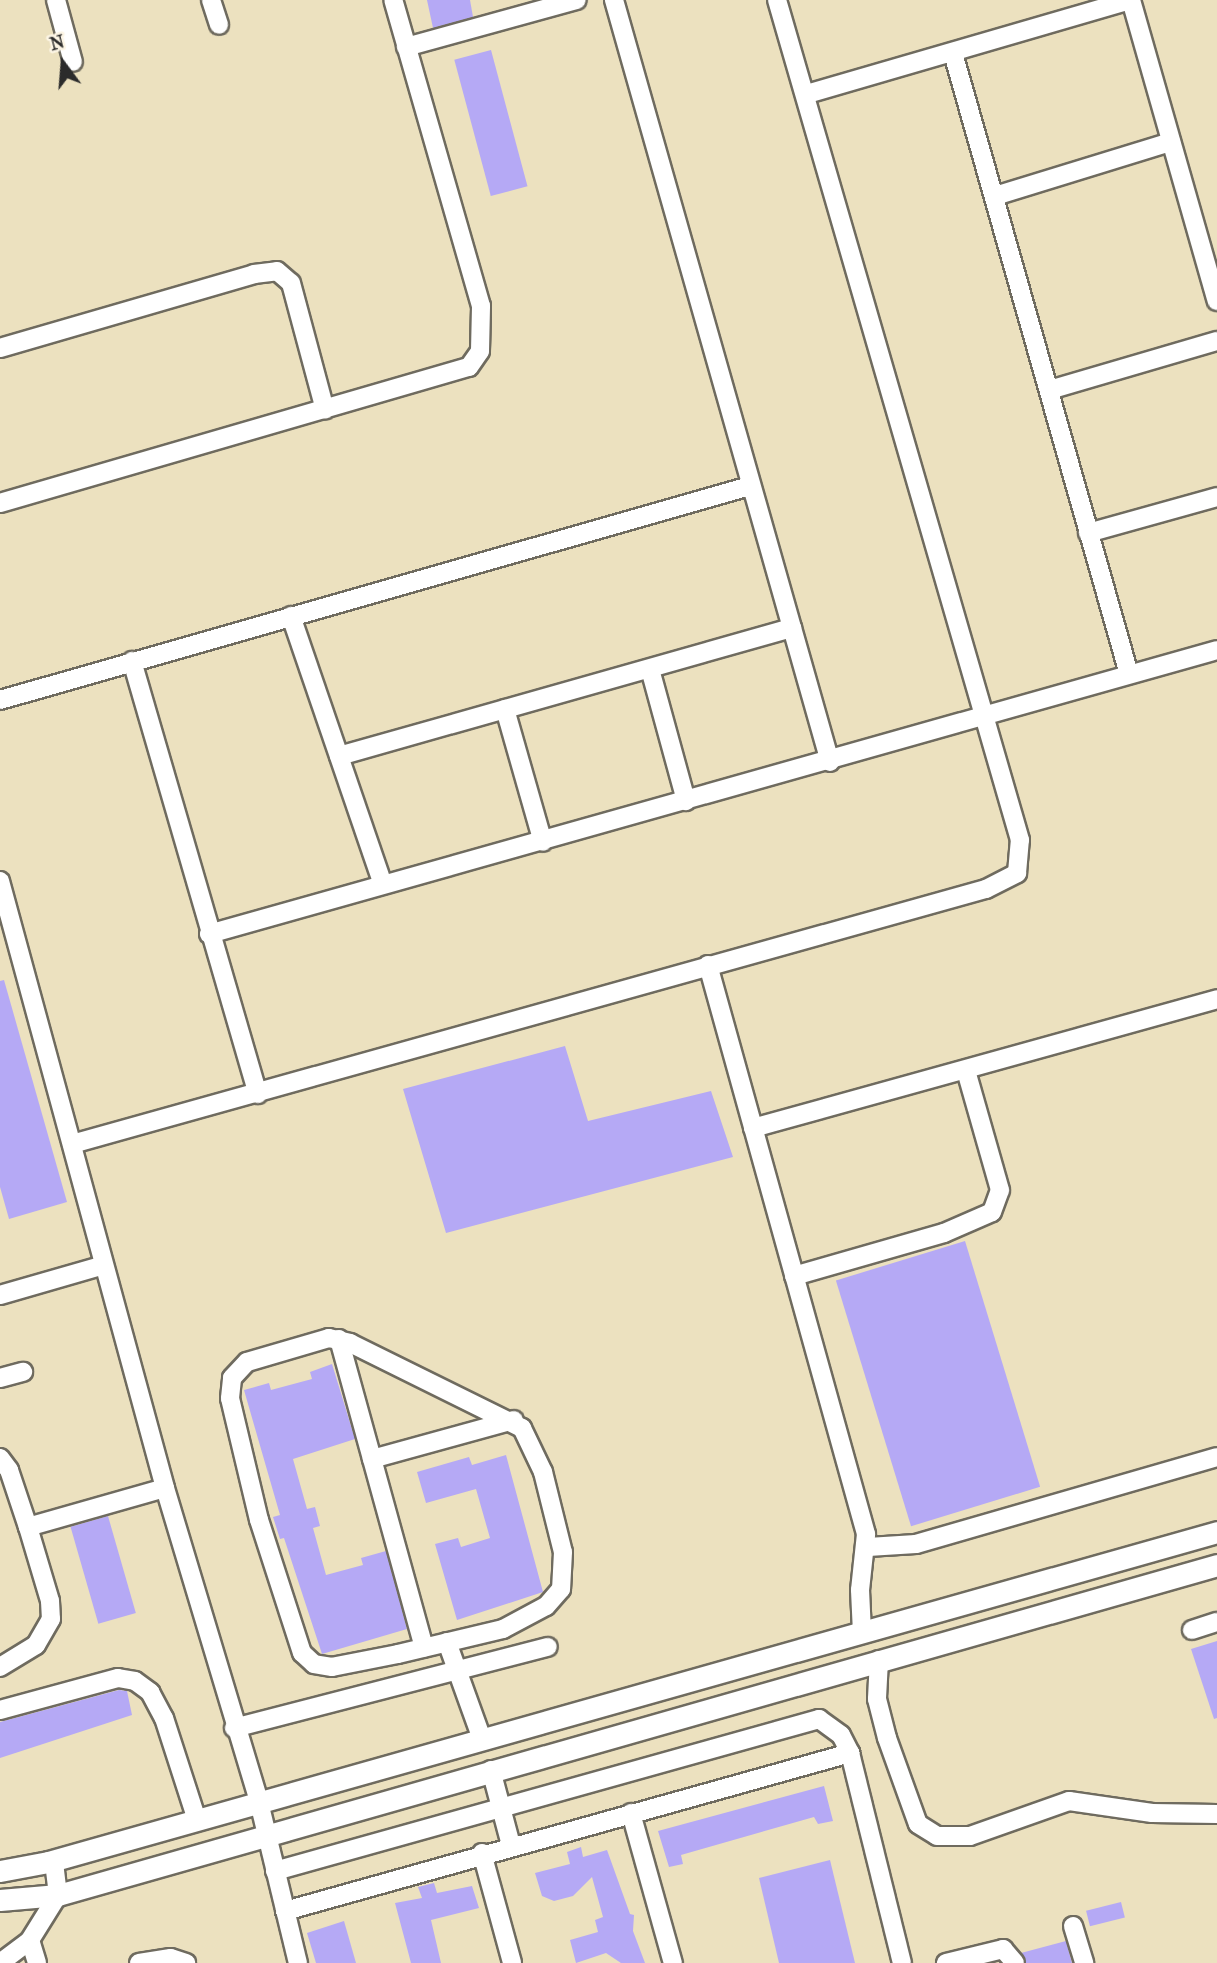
<!DOCTYPE html>
<html>
<head>
<meta charset="utf-8">
<style>
	body { margin:0 }
	#map { position:relative; width:1217px; height:1963px; overflow:hidden; background:#ece1bf; font-family:"IM FELL French Canon",serif }
	div>[style] { position:absolute }
	.building>* { inset:0; background:#b5a9f5; transform-origin:0 0 }
	.roads { filter:drop-shadow(2px 0 #6f6b5f) drop-shadow(-2px 0 #6f6b5f) drop-shadow(0 2px #6f6b5f) drop-shadow(0 -2px #6f6b5f) }
	.minor>* { height:18px; margin:-9px; padding:0 9px; transform-origin:9px; border-radius:9px; background:#fff }
	.tertiary>* { height:21px; margin:-10.5px; padding:0 10.5px; transform-origin:10.5px; border-radius:10.5px; background:#fff }
	span { translate:-50% -50%; white-space:nowrap; text-align:center; line-height:1.15; -webkit-text-stroke:6px #fcf5e5; paint-order:stroke }
	.north { position:absolute; left:28px; top:28px; width:70px; height:70px; -webkit-text-stroke:5px #fcf5e5; paint-order:stroke; rotate:344deg; font-size:19px; font-weight:700; line-height:28px; text-align:center; color:#2b2b2b }
	.north::after { content:''; display:block; margin:auto; width:24px; height:32px; background:#2b2b2b; clip-path:polygon(50% 0,100% 100%,50% 72%,0 100%) }
</style>
</head>
<body>
<div id="map">
	<div class="building">
		<i style="clip-path:polygon(427px 0,470px 0,473px 17px,433px 28px)"></i>
		<i style="left:491px;top:50px;width:141px;height:38px;rotate:75deg"></i>
		<i style="clip-path:polygon(4px 980px,67px 1202px,9px 1219px,0 1187px,0 981px)"></i>
		<i style="clip-path:polygon(565px 1046px,588px 1121px,711px 1091px,733px 1157px,446px 1233px,403px 1089px)"></i>
		<i style="left:965px;top:1241px;width:257px;height:135px;rotate:73deg"></i>
		<i style="clip-path:polygon(332px 1364px,355px 1439px,293px 1459px,307px 1509px,315px 1507px,320px 1526px,313px 1528px,326px 1575px,363px 1565px,361px 1558px,386px 1551px,407px 1629px,322px 1654px,284px 1538px,280px 1539px,273px 1517px,280px 1515px,244px 1390px,269px 1383px,271px 1390px,312px 1379px,310px 1372px)"></i>
		<i style="clip-path:polygon(506px 1455px,543px 1592px,457px 1620px,435px 1544px,458px 1538px,461px 1547px,490px 1538px,476px 1489px,426px 1503px,417px 1472px,469px 1457px,472px 1465px)"></i>
		<i style="left:108px;top:1516px;width:101px;height:39px;rotate:74deg"></i>
		<i style="clip-path:polygon(1217px 1641px,1217px 1718px,1214px 1719px,1191px 1649px)"></i>
		<i style="clip-path:polygon(119px 1690px,127px 1691px,132px 1715px,0 1758px,0 1722px)"></i>
		<i style="clip-path:polygon(824px 1786px,833px 1821px,818px 1824px,814px 1817px,681px 1855px,683px 1864px,669px 1867px,658px 1831px)"></i>
		<i style="clip-path:polygon(581px 1847px,583px 1857px,607px 1850px,630px 1914px,634px 1915px,633px 1931px,645px 1963px,621px 1963px,606px 1953px,576px 1963px,570px 1940px,598px 1932px,595px 1920px,603px 1917px,592px 1877px,573px 1896px,554px 1901px,542px 1896px,535px 1873px,570px 1864px,567px 1852px)"></i>
		<i style="clip-path:polygon(830px 1860px,855px 1963px,779px 1963px,759px 1878px)"></i>
		<i style="clip-path:polygon(434px 1883px,437px 1893px,472px 1886px,479px 1908px,431px 1920px,441px 1963px,411px 1963px,395px 1903px,422px 1898px,418px 1887px)"></i>
		<i style="left:1121px;top:1902px;width:16px;height:36px;rotate:76deg"></i>
		<i style="clip-path:polygon(344px 1921px,356px 1963px,316px 1963px,307px 1933px)"></i>
		<i style="clip-path:polygon(1066px 1941px,1072px 1963px,1026px 1963px,1021px 1953px)"></i>
	</div>
	<div class="roads">
		<div class="minor">
			<i style="left:56px;top:0;width:64px;rotate:74.7deg"></i>
			<i style="left:211px;top:0;width:26px;rotate:72deg"></i>
			<i style="left:614px;top:0;width:792px;rotate:74.17deg"></i>
			<i style="left:1131px;top:0;width:313px;rotate:74.1deg"></i>
			<i style="left:406px;top:47px;width:177px;rotate:-15.4deg"></i>
			<i style="left:953px;top:53px;width:645px;rotate:74.18deg"></i>
			<i style="left:807px;top:94px;width:337px;rotate:-16.2deg"></i>
			<i style="left:995px;top:196px;width:184px;rotate:-17.1deg"></i>
			<i style="left:0;top:348px;width:265px;rotate:-16.2deg"></i>
			<i style="left:254px;top:274px;width:23px;rotate:-7deg"></i>
			<i style="left:277px;top:271px;width:18px;rotate:41deg"></i>
			<i style="left:291px;top:283px;width:131px;rotate:75deg"></i>
			<i style="left:1049px;top:390px;width:175px;rotate:-16.3deg"></i>
			<i style="left:0;top:503px;width:488px;rotate:-16.2deg"></i>
			<i style="left:469px;top:367px;width:19px;rotate:-55deg"></i>
			<i style="left:480px;top:351px;width:45px;rotate:-88.7deg"></i>
			<i style="left:481px;top:306px;width:318px;rotate:-106deg"></i>
			<i style="left:1088px;top:533px;width:134px;rotate:-15.6deg"></i>
			<i style="left:291px;top:616px;width:283px;rotate:71.1deg"></i>
			<i style="left:132px;top:661px;width:451px;rotate:73.8deg"></i>
			<i style="left:650px;top:669px;width:137px;rotate:74.7deg"></i>
			<i style="left:0;top:700px;width:780px;rotate:-15.93deg"></i>
			<i style="left:505px;top:709px;width:138px;rotate:74.1deg"></i>
			<i style="left:339px;top:756px;width:471px;rotate:-15.8deg"></i>
			<i style="left:0;top:881px;width:629px;rotate:74.79deg"></i>
			<i style="left:165px;top:1488px;width:328px;rotate:73.3deg"></i>
			<i style="left:259px;top:1802px;width:166px;rotate:76.4deg"></i>
			<i style="left:209px;top:934px;width:1047px;rotate:-15.73deg"></i>
			<i style="left:708px;top:965px;width:591px;rotate:74.48deg"></i>
			<i style="left:866px;top:1534px;width:56px;rotate:96.1deg"></i>
			<i style="left:860px;top:1590px;width:42px;rotate:87.3deg"></i>
			<i style="left:753px;top:1128px;width:482px;rotate:-15.5deg"></i>
			<i style="left:72px;top:1144px;width:949px;rotate:-15.59deg"></i>
			<i style="left:986px;top:889px;width:35px;rotate:-27deg"></i>
			<i style="left:1017px;top:873px;width:33px;rotate:-85deg"></i>
			<i style="left:1020px;top:840px;width:874px;rotate:-106.13deg"></i>
			<i style="left:794px;top:1276px;width:156px;rotate:-16deg"></i>
			<i style="left:944px;top:1233px;width:52px;rotate:-23.6deg"></i>
			<i style="left:992px;top:1212px;width:23px;rotate:-70deg"></i>
			<i style="left:1000px;top:1190px;width:124px;rotate:-105.9deg"></i>
			<i style="left:0;top:1295px;width:108px;rotate:-16.1deg"></i>
			<i style="left:329px;top:1338px;width:22px;rotate:13deg"></i>
			<i style="left:350px;top:1343px;width:192px;rotate:26.3deg"></i>
			<i style="left:522px;top:1428px;width:49px;rotate:64.5deg"></i>
			<i style="left:543px;top:1472px;width:82px;rotate:76deg"></i>
			<i style="left:563px;top:1552px;width:37px;rotate:93deg"></i>
			<i style="left:561px;top:1589px;width:23px;rotate:131deg"></i>
			<i style="left:546px;top:1606px;width:49px;rotate:151.9deg"></i>
			<i style="left:503px;top:1629px;width:108px;rotate:166.6deg"></i>
			<i style="left:398px;top:1654px;width:67px;rotate:168.9deg"></i>
			<i style="left:332px;top:1667px;width:18px;rotate:-171deg"></i>
			<i style="left:314px;top:1664px;width:16px;rotate:-137deg"></i>
			<i style="left:302px;top:1653px;width:140px;rotate:-107.9deg"></i>
			<i style="left:259px;top:1520px;width:125px;rotate:-103.4deg"></i>
			<i style="left:230px;top:1398px;width:20px;rotate:-84deg"></i>
			<i style="left:232px;top:1378px;width:22px;rotate:-47deg"></i>
			<i style="left:247px;top:1362px;width:85px;rotate:-16.3deg"></i>
			<i style="left:339px;top:1339px;width:320px;rotate:74.6deg"></i>
			<i style="left:0;top:1378px;width:24px;rotate:-15deg"></i>
			<i style="left:0;top:1458px;width:15px;rotate:53deg"></i>
			<i style="left:9px;top:1470px;width:60px;rotate:71.6deg"></i>
			<i style="left:28px;top:1527px;width:77px;rotate:73.4deg"></i>
			<i style="left:50px;top:1601px;width:18px;rotate:87deg"></i>
			<i style="left:51px;top:1619px;width:30px;rotate:120deg"></i>
			<i style="left:36px;top:1645px;width:42px;rotate:148.6deg"></i>
			<i style="left:372px;top:1459px;width:147px;rotate:-15.4deg"></i>
			<i style="left:28px;top:1527px;width:142px;rotate:-15.9deg"></i>
			<i style="left:868px;top:1547px;width:48px;rotate:-3.6deg"></i>
			<i style="left:916px;top:1544px;width:313px;rotate:-16.1deg"></i>
			<i style="left:1192px;top:1630px;width:26px;rotate:-18deg"></i>
			<i style="left:447px;top:1642px;width:103px;rotate:70.2deg"></i>
			<i style="left:879px;top:1660px;width:39px;rotate:93deg"></i>
			<i style="left:877px;top:1699px;width:40px;rotate:75.6deg"></i>
			<i style="left:887px;top:1738px;width:91px;rotate:70.2deg"></i>
			<i style="left:918px;top:1824px;width:22px;rotate:32deg"></i>
			<i style="left:937px;top:1836px;width:33px"></i>
			<i style="left:970px;top:1836px;width:105px;rotate:-19.5deg"></i>
			<i style="left:1069px;top:1801px;width:84px;rotate:8.2deg"></i>
			<i style="left:1152px;top:1813px;width:65px;rotate:0.9deg"></i>
			<i style="left:0;top:1710px;width:122px;rotate:-15.2deg"></i>
			<i style="left:118px;top:1678px;width:17px;rotate:10deg"></i>
			<i style="left:135px;top:1681px;width:19px;rotate:36deg"></i>
			<i style="left:150px;top:1692px;width:30px;rotate:62deg"></i>
			<i style="left:164px;top:1718px;width:104px;rotate:72.1deg"></i>
			<i style="left:234px;top:1728px;width:324px;rotate:-14.5deg"></i>
			<i style="left:491px;top:1770px;width:78px;rotate:75.1deg"></i>
			<i style="left:631px;top:1813px;width:156px;rotate:74.4deg"></i>
			<i style="left:482px;top:1853px;width:114px;rotate:74.7deg"></i>
			<i style="left:275px;top:1871px;width:565px;rotate:-15.61deg"></i>
			<i style="left:819px;top:1719px;width:27px;rotate:36deg"></i>
			<i style="left:841px;top:1735px;width:20px;rotate:63deg"></i>
			<i style="left:850px;top:1753px;width:216px;rotate:76.1deg"></i>
			<i style="left:285px;top:1911px;width:587px;rotate:-15.62deg"></i>
			<i style="left:1073px;top:1926px;width:39px;rotate:73deg"></i>
			<i style="left:30px;top:1940px;width:24px;rotate:73deg"></i>
			<i style="left:0;top:1963px;width:38px;rotate:-37deg"></i>
			<i style="left:30px;top:1940px;width:53px;rotate:-58.1deg"></i>
			<i style="left:58px;top:1895px;width:35px;rotate:-97deg"></i>
			<i style="left:139px;top:1963px;width:32px;rotate:-9deg"></i>
			<i style="left:171px;top:1958px;width:16px;rotate:18deg"></i>
			<i style="left:946px;top:1963px;width:59px;rotate:-13.8deg"></i>
			<i style="left:1003px;top:1949px;width:18px;rotate:49deg"></i>
		</div>
		<div class="tertiary">
			<i style="left:0;top:1871px;width:49px;rotate:-10.6deg"></i>
			<i style="left:48px;top:1862px;width:1215px;rotate:-15.76deg"></i>
			<i style="left:0;top:1900px;width:58px;rotate:-4.9deg"></i>
			<i style="left:58px;top:1895px;width:1205px;rotate:-15.89deg"></i>
		</div>
	</div>
	<div class="north">N</div>
</div>
</body>
</html>
